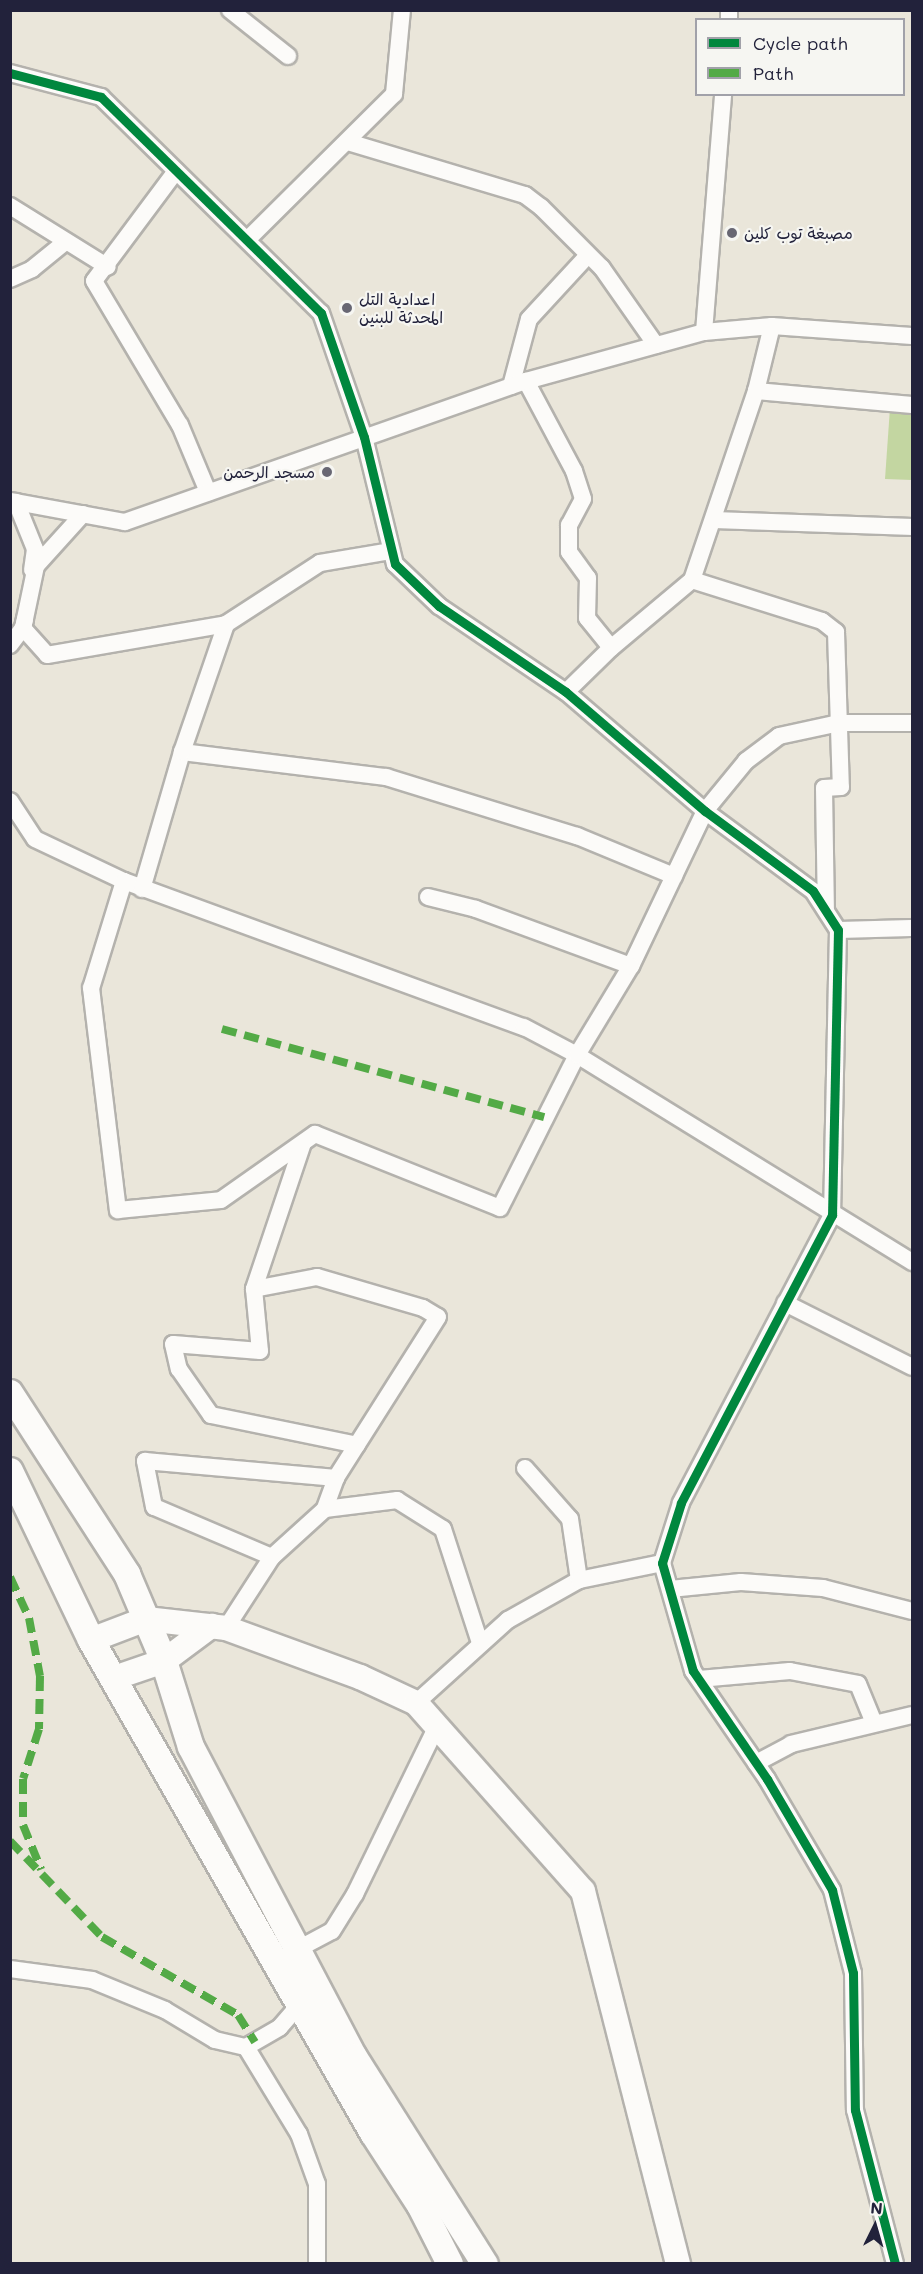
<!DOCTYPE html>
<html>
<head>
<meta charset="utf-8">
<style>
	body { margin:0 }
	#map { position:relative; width:923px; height:2274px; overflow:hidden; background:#eae6da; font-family:Mali,"Playpen Sans Arabic",sans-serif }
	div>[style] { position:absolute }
	.green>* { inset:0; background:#c3d6a1 }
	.roads { filter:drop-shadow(2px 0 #b4b2ad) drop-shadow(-2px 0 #b4b2ad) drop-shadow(0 2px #b4b2ad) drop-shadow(0 -2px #b4b2ad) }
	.minor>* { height:16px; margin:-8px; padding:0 8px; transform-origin:8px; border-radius:8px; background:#fcfbf9 }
	.secondary>* { height:24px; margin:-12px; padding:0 12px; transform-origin:12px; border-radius:12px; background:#fcfbf9 }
	.primary>* { height:26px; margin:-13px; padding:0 13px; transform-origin:13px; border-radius:13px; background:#fcfbf9 }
	.quiet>* { height:8px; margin-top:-4px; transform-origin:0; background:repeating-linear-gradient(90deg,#53aa46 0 15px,transparent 0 23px) }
	.cycleway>* { height:9px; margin:-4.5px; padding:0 4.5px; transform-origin:4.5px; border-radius:4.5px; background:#00873e }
	.dots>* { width:16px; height:16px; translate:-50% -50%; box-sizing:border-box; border:3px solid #f6f6f2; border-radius:50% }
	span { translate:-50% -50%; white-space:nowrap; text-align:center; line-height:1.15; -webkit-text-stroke:4.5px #f6f6f2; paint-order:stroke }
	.poi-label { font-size:16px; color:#22223b }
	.left { translate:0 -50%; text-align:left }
	.right { translate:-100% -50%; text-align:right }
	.frame { position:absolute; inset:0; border:12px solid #22223b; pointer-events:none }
	.legend { position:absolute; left:695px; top:18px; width:210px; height:78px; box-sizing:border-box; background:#f6f6f2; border:2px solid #a1a1a9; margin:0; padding:8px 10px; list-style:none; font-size:18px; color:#22223b }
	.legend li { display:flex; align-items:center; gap:12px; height:30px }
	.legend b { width:30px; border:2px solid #a1a1a9 }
	.north { position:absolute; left:845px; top:2196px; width:60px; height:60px; -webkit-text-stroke:4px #f6f6f2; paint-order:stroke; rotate:5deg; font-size:16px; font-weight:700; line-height:24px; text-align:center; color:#22223b }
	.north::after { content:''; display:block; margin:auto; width:21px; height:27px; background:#22223b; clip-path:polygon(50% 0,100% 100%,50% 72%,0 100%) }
</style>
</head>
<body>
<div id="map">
	<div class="green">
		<i style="clip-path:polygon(912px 406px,912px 480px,885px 479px,890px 408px)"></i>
	</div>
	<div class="roads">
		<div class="minor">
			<i style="left:230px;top:10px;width:74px;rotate:38.4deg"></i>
			<i style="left:729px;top:20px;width:10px;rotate:-90deg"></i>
			<i style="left:10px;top:73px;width:94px;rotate:14.8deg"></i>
			<i style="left:101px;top:97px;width:308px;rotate:44.5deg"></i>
			<i style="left:321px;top:313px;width:131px;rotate:70.9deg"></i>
			<i style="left:364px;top:437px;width:131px;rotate:76.3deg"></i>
			<i style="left:395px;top:564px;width:61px;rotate:43.7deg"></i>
			<i style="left:439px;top:606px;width:153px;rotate:34.1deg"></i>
			<i style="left:566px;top:692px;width:183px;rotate:40.6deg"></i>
			<i style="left:705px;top:811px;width:134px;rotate:36.5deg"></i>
			<i style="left:813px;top:891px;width:46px;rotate:57.3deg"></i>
			<i style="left:838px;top:930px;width:285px;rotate:91.2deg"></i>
			<i style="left:832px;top:1215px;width:325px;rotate:117.7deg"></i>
			<i style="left:681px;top:1503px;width:63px;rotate:107.6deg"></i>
			<i style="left:662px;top:1563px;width:112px;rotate:74deg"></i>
			<i style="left:693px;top:1671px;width:131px;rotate:55.6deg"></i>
			<i style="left:767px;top:1779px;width:129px;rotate:59.6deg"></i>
			<i style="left:832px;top:1890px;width:86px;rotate:75.8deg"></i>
			<i style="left:853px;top:1973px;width:137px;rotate:89.2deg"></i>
			<i style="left:855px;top:2110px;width:159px;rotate:75.4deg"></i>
			<i style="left:348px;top:142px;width:185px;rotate:16.7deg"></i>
			<i style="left:525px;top:195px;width:20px;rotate:37deg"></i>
			<i style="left:541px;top:207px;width:86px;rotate:45deg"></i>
			<i style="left:602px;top:268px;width:94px;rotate:55deg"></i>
			<i style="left:176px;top:171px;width:137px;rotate:126.7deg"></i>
			<i style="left:94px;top:281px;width:168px;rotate:59.2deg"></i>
			<i style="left:180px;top:425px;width:73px;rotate:67.3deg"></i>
			<i style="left:10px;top:206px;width:115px;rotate:31.9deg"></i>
			<i style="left:248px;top:239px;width:206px;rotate:-44.8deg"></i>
			<i style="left:394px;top:94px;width:84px;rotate:-84.6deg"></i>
			<i style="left:10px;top:279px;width:24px;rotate:-24deg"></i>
			<i style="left:32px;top:269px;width:41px;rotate:-39.1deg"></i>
			<i style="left:704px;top:332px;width:239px;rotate:-85.4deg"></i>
			<i style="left:526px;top:381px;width:102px;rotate:61.9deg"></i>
			<i style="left:574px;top:471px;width:29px;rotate:72deg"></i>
			<i style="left:583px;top:499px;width:30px;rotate:118deg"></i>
			<i style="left:569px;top:525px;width:27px;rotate:90deg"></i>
			<i style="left:569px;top:552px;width:32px;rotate:54deg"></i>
			<i style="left:588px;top:578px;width:40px;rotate:91.4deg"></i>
			<i style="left:587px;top:618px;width:38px;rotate:51deg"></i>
			<i style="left:511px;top:386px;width:69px;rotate:-75deg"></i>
			<i style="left:529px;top:319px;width:87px;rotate:-47.3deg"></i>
			<i style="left:756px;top:391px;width:157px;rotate:5.1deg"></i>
			<i style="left:10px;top:501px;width:6px;rotate:9deg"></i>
			<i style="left:16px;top:502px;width:51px;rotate:68deg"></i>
			<i style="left:35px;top:549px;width:21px;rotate:98deg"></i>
			<i style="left:16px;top:502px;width:111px;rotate:10.4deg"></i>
			<i style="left:125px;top:522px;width:425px;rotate:-19.4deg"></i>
			<i style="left:526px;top:381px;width:185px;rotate:-15.4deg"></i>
			<i style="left:704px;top:332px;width:68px;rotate:-5deg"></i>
			<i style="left:772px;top:326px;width:140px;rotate:4.1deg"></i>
			<i style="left:83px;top:514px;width:70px;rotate:132.1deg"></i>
			<i style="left:36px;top:566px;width:63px;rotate:101.8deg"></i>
			<i style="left:23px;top:628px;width:36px;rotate:48deg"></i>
			<i style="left:47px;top:655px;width:182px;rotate:-9.8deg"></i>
			<i style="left:226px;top:624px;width:112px;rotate:-33deg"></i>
			<i style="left:320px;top:563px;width:71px;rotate:-9.7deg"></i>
			<i style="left:715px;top:520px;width:197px;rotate:2deg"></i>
			<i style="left:692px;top:580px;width:136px;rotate:17.5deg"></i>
			<i style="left:822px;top:621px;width:18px;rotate:38deg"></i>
			<i style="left:836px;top:632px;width:155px;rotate:88.2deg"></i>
			<i style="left:841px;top:787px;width:17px;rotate:177deg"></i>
			<i style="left:824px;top:788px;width:122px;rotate:89.1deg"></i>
			<i style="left:10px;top:645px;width:21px;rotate:-53deg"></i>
			<i style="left:23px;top:628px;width:9px;rotate:-77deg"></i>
			<i style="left:566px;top:692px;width:63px;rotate:-44.4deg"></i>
			<i style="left:611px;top:648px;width:106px;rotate:-40deg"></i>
			<i style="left:692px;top:580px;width:200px;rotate:-71.3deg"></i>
			<i style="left:756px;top:391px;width:67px;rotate:-76.2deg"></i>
			<i style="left:182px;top:752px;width:206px;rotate:7deg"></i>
			<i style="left:386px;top:777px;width:200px;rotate:17.2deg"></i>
			<i style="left:577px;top:836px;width:105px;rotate:22.4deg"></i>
			<i style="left:10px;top:801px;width:45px;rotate:56.7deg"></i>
			<i style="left:35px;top:839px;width:98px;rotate:25.3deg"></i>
			<i style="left:124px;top:881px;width:426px;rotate:20.1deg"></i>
			<i style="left:524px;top:1027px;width:60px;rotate:27.8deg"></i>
			<i style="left:577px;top:1055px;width:394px;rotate:31.7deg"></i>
			<i style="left:124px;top:881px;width:112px;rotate:107.1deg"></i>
			<i style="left:91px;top:988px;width:224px;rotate:83.1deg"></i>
			<i style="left:118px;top:1210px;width:103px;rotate:-5.5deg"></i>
			<i style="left:221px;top:1200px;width:115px;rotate:-35.1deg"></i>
			<i style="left:315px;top:1134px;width:199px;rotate:21.8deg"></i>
			<i style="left:500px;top:1208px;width:171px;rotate:-63.3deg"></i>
			<i style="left:577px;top:1055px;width:104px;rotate:-58.8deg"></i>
			<i style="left:631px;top:966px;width:172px;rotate:-64.5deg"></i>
			<i style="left:705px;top:811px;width:65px;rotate:-50.6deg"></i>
			<i style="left:746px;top:761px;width:41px;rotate:-37.1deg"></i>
			<i style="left:779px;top:736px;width:61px;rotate:-12.2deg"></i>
			<i style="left:839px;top:723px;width:73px"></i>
			<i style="left:142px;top:889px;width:143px;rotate:-73.7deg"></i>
			<i style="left:182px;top:752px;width:135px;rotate:-71deg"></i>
			<i style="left:428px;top:897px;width:49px;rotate:14deg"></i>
			<i style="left:476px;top:909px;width:165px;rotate:20.2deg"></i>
			<i style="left:838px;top:930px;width:74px;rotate:-1.5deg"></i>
			<i style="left:303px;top:1143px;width:154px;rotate:108.6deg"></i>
			<i style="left:254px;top:1289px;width:64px;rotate:-10.8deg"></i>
			<i style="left:317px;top:1277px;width:110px;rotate:16.3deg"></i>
			<i style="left:423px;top:1308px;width:17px;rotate:31deg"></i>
			<i style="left:438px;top:1317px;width:191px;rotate:122.4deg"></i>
			<i style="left:336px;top:1478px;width:33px;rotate:110deg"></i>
			<i style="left:325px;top:1509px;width:73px;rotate:-7.1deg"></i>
			<i style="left:397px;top:1500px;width:54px;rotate:32.2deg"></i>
			<i style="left:443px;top:1529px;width:120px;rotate:72deg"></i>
			<i style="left:254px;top:1289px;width:62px;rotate:84.5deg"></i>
			<i style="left:260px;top:1351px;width:87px;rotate:-175.4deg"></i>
			<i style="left:173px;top:1344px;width:26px;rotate:77deg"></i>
			<i style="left:179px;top:1369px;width:56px;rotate:55.2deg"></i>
			<i style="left:211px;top:1415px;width:149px;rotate:11.6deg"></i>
			<i style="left:785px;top:1303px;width:142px;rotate:26.7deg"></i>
			<i style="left:525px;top:1468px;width:68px;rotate:48.6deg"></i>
			<i style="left:570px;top:1519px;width:62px;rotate:81.6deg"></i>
			<i style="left:272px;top:1557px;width:128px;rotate:-157deg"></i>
			<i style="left:154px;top:1507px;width:47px;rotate:-101.1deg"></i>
			<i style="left:145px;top:1461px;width:192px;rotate:5.1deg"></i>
			<i style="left:670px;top:1589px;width:71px;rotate:-5.6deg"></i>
			<i style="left:741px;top:1582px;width:82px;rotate:4.2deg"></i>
			<i style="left:823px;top:1588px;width:92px;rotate:14.5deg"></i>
			<i style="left:226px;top:1628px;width:85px;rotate:-57.1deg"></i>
			<i style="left:272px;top:1557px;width:72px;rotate:-42.2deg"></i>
			<i style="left:699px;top:1679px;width:91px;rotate:-5deg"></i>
			<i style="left:790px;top:1671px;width:69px;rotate:10.8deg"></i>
			<i style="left:858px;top:1684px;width:42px;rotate:67.7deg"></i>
			<i style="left:416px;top:1703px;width:124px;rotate:-42.1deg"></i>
			<i style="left:508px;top:1620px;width:81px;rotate:-29.4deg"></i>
			<i style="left:579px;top:1580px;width:85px;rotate:-11.6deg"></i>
			<i style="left:756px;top:1763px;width:40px;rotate:-28deg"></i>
			<i style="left:791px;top:1744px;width:124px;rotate:-13.5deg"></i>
			<i style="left:298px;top:1949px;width:38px;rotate:-28deg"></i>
			<i style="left:332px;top:1931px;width:44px;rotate:-58.1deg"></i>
			<i style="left:355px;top:1894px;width:187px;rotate:-64deg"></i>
			<i style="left:10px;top:1969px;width:83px;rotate:7.6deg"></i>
			<i style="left:92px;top:1980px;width:79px;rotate:22.3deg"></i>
			<i style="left:165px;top:2010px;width:58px;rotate:31deg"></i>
			<i style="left:215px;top:2040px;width:32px;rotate:13deg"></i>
			<i style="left:246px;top:2047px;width:39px;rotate:-30deg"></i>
			<i style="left:280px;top:2027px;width:32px;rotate:-49deg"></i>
			<i style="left:246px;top:2047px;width:102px;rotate:58.7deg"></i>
			<i style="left:299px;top:2134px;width:53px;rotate:70.2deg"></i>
			<i style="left:317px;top:2184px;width:80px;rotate:90deg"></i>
		</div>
		<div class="secondary">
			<i style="left:91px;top:1640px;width:59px;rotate:-20.9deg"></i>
			<i style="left:146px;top:1619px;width:81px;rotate:6.4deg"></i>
			<i style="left:226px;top:1628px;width:143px;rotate:20.1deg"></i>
			<i style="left:360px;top:1677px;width:62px;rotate:24.9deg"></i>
			<i style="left:416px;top:1703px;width:251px;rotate:48.4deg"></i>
			<i style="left:583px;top:1891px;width:385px;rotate:75.7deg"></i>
			<i style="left:114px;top:1678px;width:53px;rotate:-18.8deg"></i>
			<i style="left:164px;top:1661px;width:59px;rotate:-36.7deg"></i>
		</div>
		<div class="primary">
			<i style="left:10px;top:1393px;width:216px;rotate:57.1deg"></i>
			<i style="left:127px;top:1574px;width:95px;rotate:67deg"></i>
			<i style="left:164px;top:1661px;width:90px;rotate:72.6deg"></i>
			<i style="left:191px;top:1747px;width:350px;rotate:62.3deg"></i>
			<i style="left:354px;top:2057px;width:245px;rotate:57.7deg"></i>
			<i style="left:10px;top:1471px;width:187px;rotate:64.4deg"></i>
			<i style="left:91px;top:1640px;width:568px;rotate:60.23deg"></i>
			<i style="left:373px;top:2133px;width:86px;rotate:56.9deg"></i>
			<i style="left:420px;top:2205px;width:66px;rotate:63deg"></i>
		</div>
	</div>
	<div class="quiet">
		<i style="left:222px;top:1029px;width:334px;rotate:15.3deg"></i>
		<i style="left:10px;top:1577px;width:45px;rotate:65.1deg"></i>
		<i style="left:29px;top:1618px;width:59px;rotate:79.3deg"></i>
		<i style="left:40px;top:1676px;width:53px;rotate:91.1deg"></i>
		<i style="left:39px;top:1729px;width:52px;rotate:107.7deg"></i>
		<i style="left:23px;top:1779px;width:46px;rotate:90deg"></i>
		<i style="left:23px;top:1825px;width:48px;rotate:67.8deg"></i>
		<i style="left:10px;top:1841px;width:133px;rotate:46.2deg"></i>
		<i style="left:102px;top:1937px;width:157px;rotate:29.8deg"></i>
		<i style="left:238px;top:2015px;width:32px;rotate:58deg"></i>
	</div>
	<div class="cycleway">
		<i style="left:10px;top:73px;width:94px;rotate:14.8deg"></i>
		<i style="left:101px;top:97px;width:308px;rotate:44.5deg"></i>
		<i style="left:321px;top:313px;width:131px;rotate:70.9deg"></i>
		<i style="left:364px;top:437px;width:131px;rotate:76.3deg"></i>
		<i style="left:395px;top:564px;width:61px;rotate:43.7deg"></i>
		<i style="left:439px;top:606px;width:153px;rotate:34.1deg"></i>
		<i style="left:566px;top:692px;width:183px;rotate:40.6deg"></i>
		<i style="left:705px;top:811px;width:134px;rotate:36.5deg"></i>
		<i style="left:813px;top:891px;width:46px;rotate:57.3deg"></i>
		<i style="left:838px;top:930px;width:285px;rotate:91.2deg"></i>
		<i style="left:832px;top:1215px;width:325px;rotate:117.7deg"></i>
		<i style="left:681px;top:1503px;width:63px;rotate:107.6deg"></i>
		<i style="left:662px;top:1563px;width:112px;rotate:74deg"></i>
		<i style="left:693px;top:1671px;width:131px;rotate:55.6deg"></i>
		<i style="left:767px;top:1779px;width:129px;rotate:59.6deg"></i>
		<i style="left:832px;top:1890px;width:86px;rotate:75.8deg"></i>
		<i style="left:853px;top:1973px;width:137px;rotate:89.2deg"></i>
		<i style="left:855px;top:2110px;width:159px;rotate:75.4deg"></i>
	</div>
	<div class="dots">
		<i style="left:732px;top:233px;background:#686773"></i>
		<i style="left:347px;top:308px;background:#686773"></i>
		<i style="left:327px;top:472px;background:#686773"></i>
	</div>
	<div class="poi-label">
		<span class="left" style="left:744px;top:233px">مصبغة توب كلين</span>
		<span class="left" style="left:359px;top:308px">اعدادية التل<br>المحدثة للبنين</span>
		<span class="right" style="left:315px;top:472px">مسجد الرحمن</span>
	</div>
	<div class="frame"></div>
	<ul class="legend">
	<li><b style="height:8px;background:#00873e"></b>Cycle path</li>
	<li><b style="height:8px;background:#53aa46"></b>Path</li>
	</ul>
	<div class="north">N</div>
</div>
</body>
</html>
